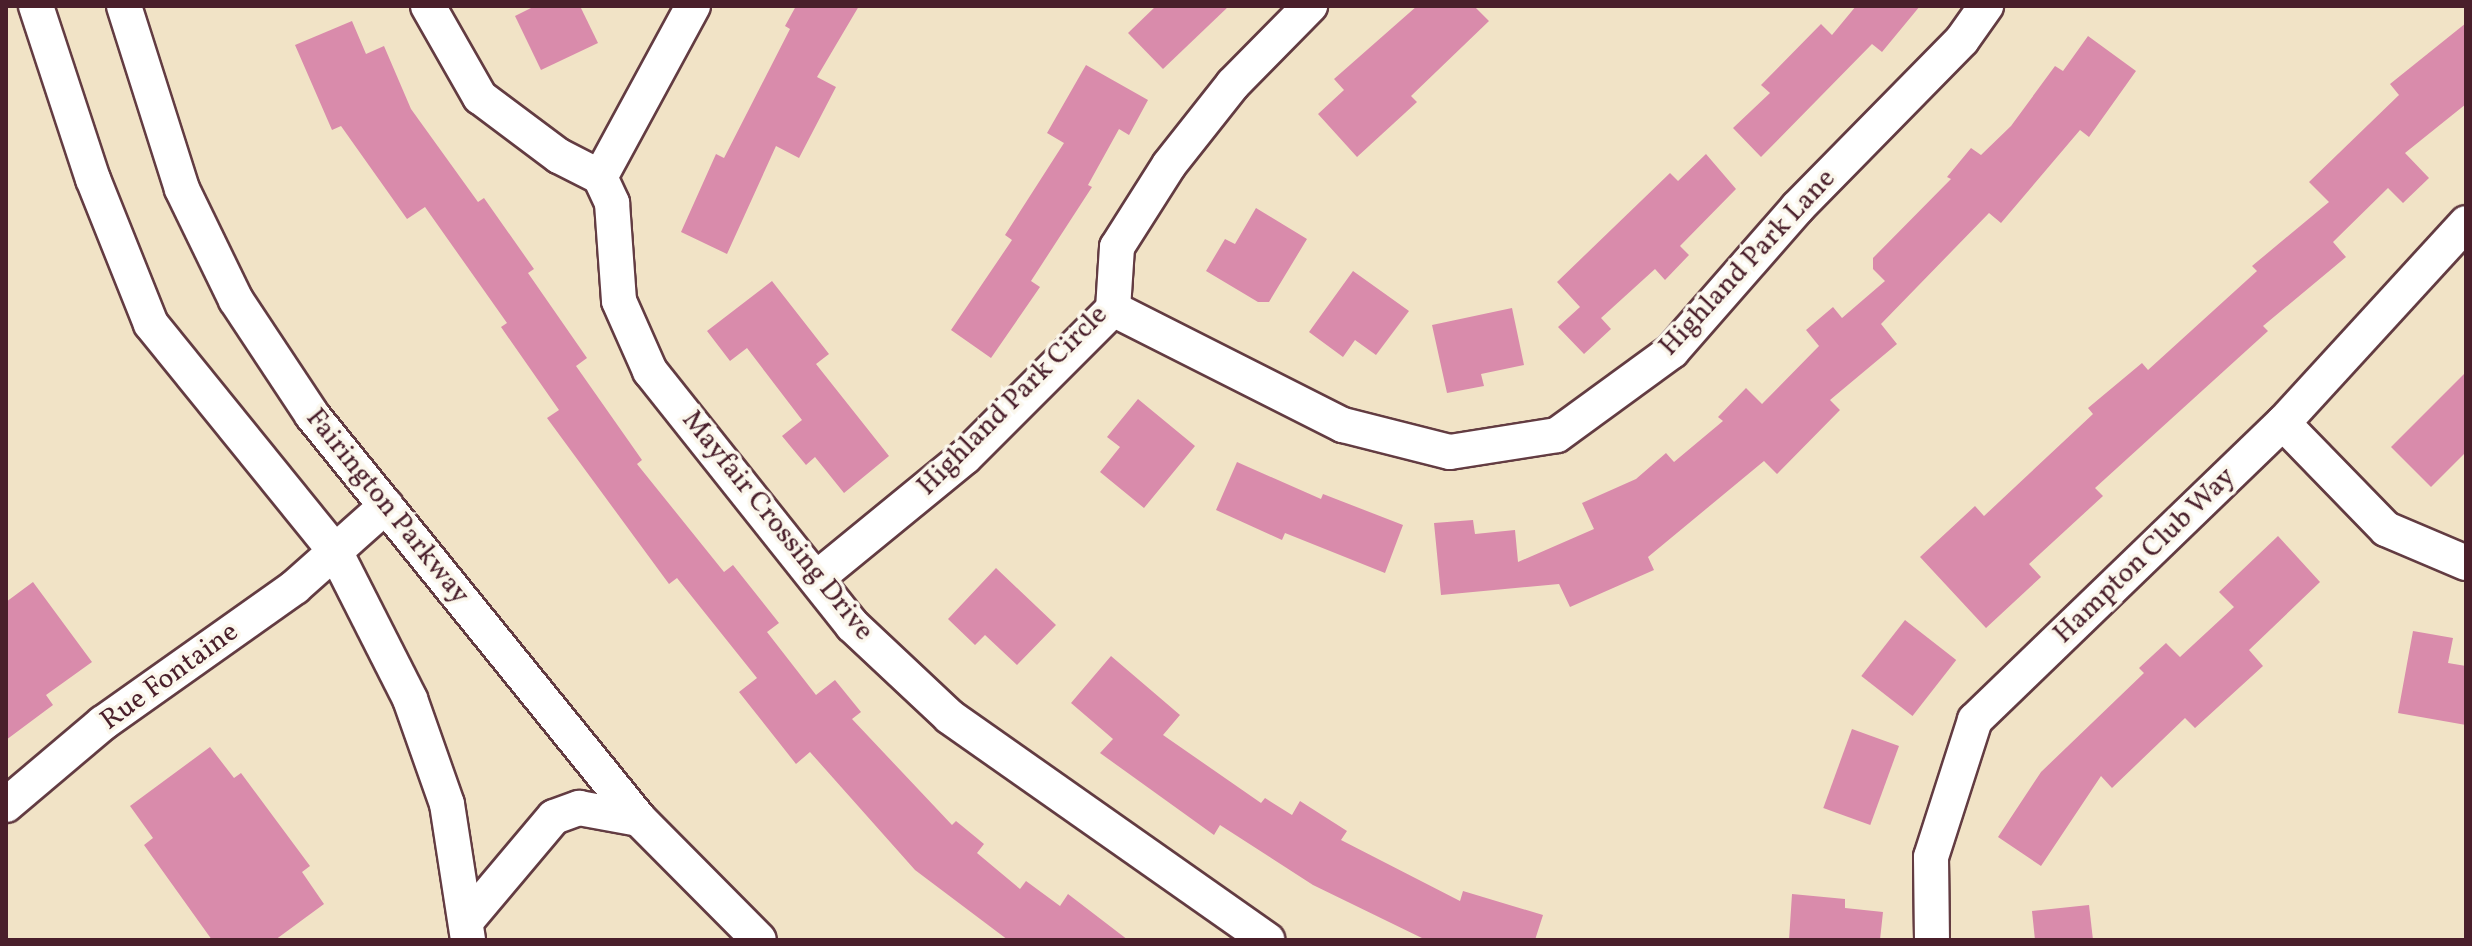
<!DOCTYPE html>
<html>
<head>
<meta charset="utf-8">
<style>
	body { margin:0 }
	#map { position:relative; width:2472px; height:946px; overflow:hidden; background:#f1e3c6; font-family:Vollkorn,serif }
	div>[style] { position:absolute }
	.building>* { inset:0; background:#d98bab; transform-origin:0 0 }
	.roads { filter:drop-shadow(2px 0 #633c42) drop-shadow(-2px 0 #633c42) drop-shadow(0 2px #633c42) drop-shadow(0 -2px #633c42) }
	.minor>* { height:34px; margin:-17px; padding:0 17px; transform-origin:17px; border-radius:17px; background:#fff }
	span { translate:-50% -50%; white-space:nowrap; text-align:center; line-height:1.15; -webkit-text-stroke:7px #fbf7ec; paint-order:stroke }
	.street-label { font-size:28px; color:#4a1f2b }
	.frame { position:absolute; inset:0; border:8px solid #4a1f2b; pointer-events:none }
</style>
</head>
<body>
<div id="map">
	<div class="building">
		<i style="clip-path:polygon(535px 6px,580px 6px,598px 43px,541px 70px,515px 16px)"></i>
		<i style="clip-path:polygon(796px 6px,859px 6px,817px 77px,836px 87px,799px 158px,776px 146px,727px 254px,681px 232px,716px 154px,724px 158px,790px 29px,785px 26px)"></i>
		<i style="clip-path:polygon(1156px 6px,1229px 6px,1163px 69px,1128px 33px)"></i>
		<i style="clip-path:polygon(1417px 6px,1474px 6px,1489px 21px,1411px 96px,1417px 102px,1357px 157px,1318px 114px,1344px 90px,1334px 79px)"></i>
		<i style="clip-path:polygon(1856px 6px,1920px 6px,1882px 52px,1872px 44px,1761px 157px,1733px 128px,1770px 93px,1761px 85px,1821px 24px,1832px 35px)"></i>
		<i style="clip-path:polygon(352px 21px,366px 54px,384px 46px,411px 109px,478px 202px,484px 198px,534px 269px,528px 273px,587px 358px,576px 366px,642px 460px,637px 464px,724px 572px,733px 565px,779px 623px,767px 632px,816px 695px,835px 680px,861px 712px,852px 719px,952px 825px,956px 821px,984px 844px,977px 853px,1020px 889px,1026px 881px,1060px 906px,1068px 894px,1128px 940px,1008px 940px,915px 870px,810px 752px,796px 764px,739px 692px,757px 678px,677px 578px,669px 584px,547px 418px,559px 410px,501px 327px,507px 323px,425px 207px,407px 219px,341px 126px,332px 130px,295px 45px)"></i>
		<i style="clip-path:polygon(2466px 23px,2466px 104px,2405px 153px,2429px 178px,2403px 203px,2388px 188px,2333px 242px,2346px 257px,2263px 326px,2268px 331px,2095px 488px,2103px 496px,2029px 564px,2041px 577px,1986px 628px,1920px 557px,1975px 506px,1984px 516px,2093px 414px,2088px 408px,2142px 363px,2148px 370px,2257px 271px,2252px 266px,2329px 202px,2309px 182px,2399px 95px,2390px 84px)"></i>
		<i style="clip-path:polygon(2088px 36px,2136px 71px,2089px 137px,2080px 130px,2001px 223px,1989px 213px,1881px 324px,1897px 344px,1830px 400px,1840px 410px,1777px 474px,1764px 461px,1648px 557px,1654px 570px,1570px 607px,1559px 584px,1441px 595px,1434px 523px,1473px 520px,1475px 534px,1515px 530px,1518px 562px,1594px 529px,1582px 503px,1636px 479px,1666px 453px,1674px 462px,1723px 421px,1718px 417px,1746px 388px,1762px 404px,1819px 346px,1806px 330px,1833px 307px,1842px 318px,1885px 281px,1873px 269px,1873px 258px,1951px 179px,1947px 177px,1971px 148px,1981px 155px,2011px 126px,2055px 66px,2063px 71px)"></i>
		<i style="clip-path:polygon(1086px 65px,1148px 100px,1129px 135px,1119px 129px,1088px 185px,1092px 187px,1031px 281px,1040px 287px,991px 358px,951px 330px,1012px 240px,1005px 235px,1064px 143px,1047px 133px)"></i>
		<i style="clip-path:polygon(1706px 154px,1736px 189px,1680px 246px,1689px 255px,1665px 280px,1655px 269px,1601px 318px,1611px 329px,1584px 354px,1558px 327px,1580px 307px,1557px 282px,1670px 173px,1678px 181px)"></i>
		<i style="clip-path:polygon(1256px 208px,1307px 239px,1269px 302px,1258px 302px,1206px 271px,1225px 239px,1235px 244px)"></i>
		<i style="clip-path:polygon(1353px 271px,1409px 311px,1376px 355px,1355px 340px,1343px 357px,1309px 332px)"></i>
		<i style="clip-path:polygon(772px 281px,829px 354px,816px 364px,889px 456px,844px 493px,815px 457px,806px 465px,782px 436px,802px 420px,747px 348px,730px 361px,707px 331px)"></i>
		<i style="clip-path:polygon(1512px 308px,1524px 365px,1481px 374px,1484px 386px,1447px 393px,1432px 325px)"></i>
		<i style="clip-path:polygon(2466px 372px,2466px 452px,2431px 487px,2391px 447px)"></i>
		<i style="clip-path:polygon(1138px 399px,1195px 446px,1144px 508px,1100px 472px,1120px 447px,1107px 437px)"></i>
		<i style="clip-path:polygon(1237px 462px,1321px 499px,1323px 494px,1403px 525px,1385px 573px,1285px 533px,1282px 540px,1216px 510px)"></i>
		<i style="clip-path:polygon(2278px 536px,2320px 582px,2249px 650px,2263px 666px,2195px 728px,2185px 718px,2112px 788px,2101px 776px,2041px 866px,1998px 837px,2041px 772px,2144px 673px,2139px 668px,2166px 643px,2180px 657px,2234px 607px,2219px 592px)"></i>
		<i style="clip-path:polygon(996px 568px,1056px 625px,1017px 665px,985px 635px,975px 645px,948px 619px)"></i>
		<i style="clip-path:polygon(33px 582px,92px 662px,46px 695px,53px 705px,6px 740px,6px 602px)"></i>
		<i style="left:1905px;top:620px;width:65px;height:71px;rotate:38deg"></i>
		<i style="clip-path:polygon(2413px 631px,2453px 638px,2448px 663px,2466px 666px,2466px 725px,2398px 713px)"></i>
		<i style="clip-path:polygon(1111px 656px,1180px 715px,1163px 735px,1261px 803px,1265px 798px,1292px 815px,1300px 801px,1347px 831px,1341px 840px,1460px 901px,1463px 891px,1543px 915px,1535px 940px,1426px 940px,1313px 885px,1220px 825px,1214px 835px,1100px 753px,1113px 739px,1071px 703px)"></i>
		<i style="left:1852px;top:729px;width:50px;height:84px;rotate:20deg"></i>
		<i style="clip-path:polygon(210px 747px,234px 778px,241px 773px,310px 866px,302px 872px,324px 904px,275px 940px,212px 940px,144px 845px,153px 838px,130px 806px)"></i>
		<i style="clip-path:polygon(1792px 894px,1845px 899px,1845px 908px,1883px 912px,1880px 940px,1789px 940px)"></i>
		<i style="clip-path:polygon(2089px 905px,2093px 940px,2035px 940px,2032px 911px)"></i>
	</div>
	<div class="roads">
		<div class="minor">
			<i style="left:36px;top:6px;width:182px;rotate:71.8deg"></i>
			<i style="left:93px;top:179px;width:156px;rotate:68.2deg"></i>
			<i style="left:151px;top:324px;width:292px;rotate:51deg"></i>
			<i style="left:335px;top:551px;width:166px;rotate:63.1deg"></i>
			<i style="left:410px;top:699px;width:111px;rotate:70.6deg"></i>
			<i style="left:447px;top:804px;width:138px;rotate:81.2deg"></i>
			<i style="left:124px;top:6px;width:192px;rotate:72.4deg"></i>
			<i style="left:182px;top:189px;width:123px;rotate:64.1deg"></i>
			<i style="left:236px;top:300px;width:138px;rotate:56.5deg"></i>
			<i style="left:312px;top:415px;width:520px;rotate:51.01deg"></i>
			<i style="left:639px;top:819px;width:170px;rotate:45.2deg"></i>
			<i style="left:428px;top:6px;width:105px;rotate:60.3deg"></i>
			<i style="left:480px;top:97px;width:99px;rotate:36.8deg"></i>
			<i style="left:559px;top:156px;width:46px;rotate:27.1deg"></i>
			<i style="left:693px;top:6px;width:195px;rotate:118.5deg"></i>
			<i style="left:600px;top:177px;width:29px;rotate:65deg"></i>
			<i style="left:612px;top:203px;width:98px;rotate:85.9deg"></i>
			<i style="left:619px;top:301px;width:77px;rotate:66.1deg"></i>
			<i style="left:650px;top:371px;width:325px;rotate:51.5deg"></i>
			<i style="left:852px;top:625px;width:134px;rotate:43.2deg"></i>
			<i style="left:950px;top:717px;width:388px;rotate:35.1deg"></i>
			<i style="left:1113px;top:309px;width:258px;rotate:26.8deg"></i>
			<i style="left:1343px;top:425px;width:110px;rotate:14.2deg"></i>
			<i style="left:1450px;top:452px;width:108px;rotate:-9deg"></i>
			<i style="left:1557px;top:435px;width:142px;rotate:-36.1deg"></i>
			<i style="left:1672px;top:351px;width:190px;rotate:-48.8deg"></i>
			<i style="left:1797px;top:208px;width:235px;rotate:-45.5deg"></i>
			<i style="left:1962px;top:40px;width:42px;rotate:-54.8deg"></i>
			<i style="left:2283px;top:423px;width:148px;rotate:45.8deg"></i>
			<i style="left:2386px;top:529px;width:87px;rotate:23deg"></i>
			<i style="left:817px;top:578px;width:191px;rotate:-39.3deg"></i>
			<i style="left:965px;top:457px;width:209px;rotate:-45deg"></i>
			<i style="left:1113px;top:309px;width:62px;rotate:-86.3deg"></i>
			<i style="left:1117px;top:247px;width:97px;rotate:-57.6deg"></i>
			<i style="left:1169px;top:165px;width:103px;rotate:-51.7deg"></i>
			<i style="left:1233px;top:84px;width:110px;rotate:-45.4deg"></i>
			<i style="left:6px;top:805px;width:127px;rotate:-40.2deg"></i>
			<i style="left:103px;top:723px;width:235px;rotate:-35.3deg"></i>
			<i style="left:295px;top:587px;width:122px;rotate:-41.7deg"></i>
			<i style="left:468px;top:919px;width:133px;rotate:-49.9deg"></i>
			<i style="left:554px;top:817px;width:27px;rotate:-20deg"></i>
			<i style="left:579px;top:808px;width:61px;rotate:10.4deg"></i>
			<i style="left:1932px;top:940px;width:83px;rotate:-90.7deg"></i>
			<i style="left:1931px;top:857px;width:144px;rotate:-72.2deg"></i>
			<i style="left:1975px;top:720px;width:428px;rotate:-44deg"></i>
			<i style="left:2283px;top:423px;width:271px;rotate:-47.5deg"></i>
		</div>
	</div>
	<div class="street-label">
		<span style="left:1748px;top:263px;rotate:-47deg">Highland Park Lane</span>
		<span style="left:1013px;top:401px;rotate:-45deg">Highland Park Circle</span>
		<span style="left:387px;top:507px;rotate:51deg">Fairington Parkway</span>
		<span style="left:777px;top:526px;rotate:51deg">Mayfair Crossing Drive</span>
		<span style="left:2145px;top:556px;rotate:-44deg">Hampton Club Way</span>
		<span style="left:170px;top:677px;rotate:-36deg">Rue Fontaine</span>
	</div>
	<div class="frame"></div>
</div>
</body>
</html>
